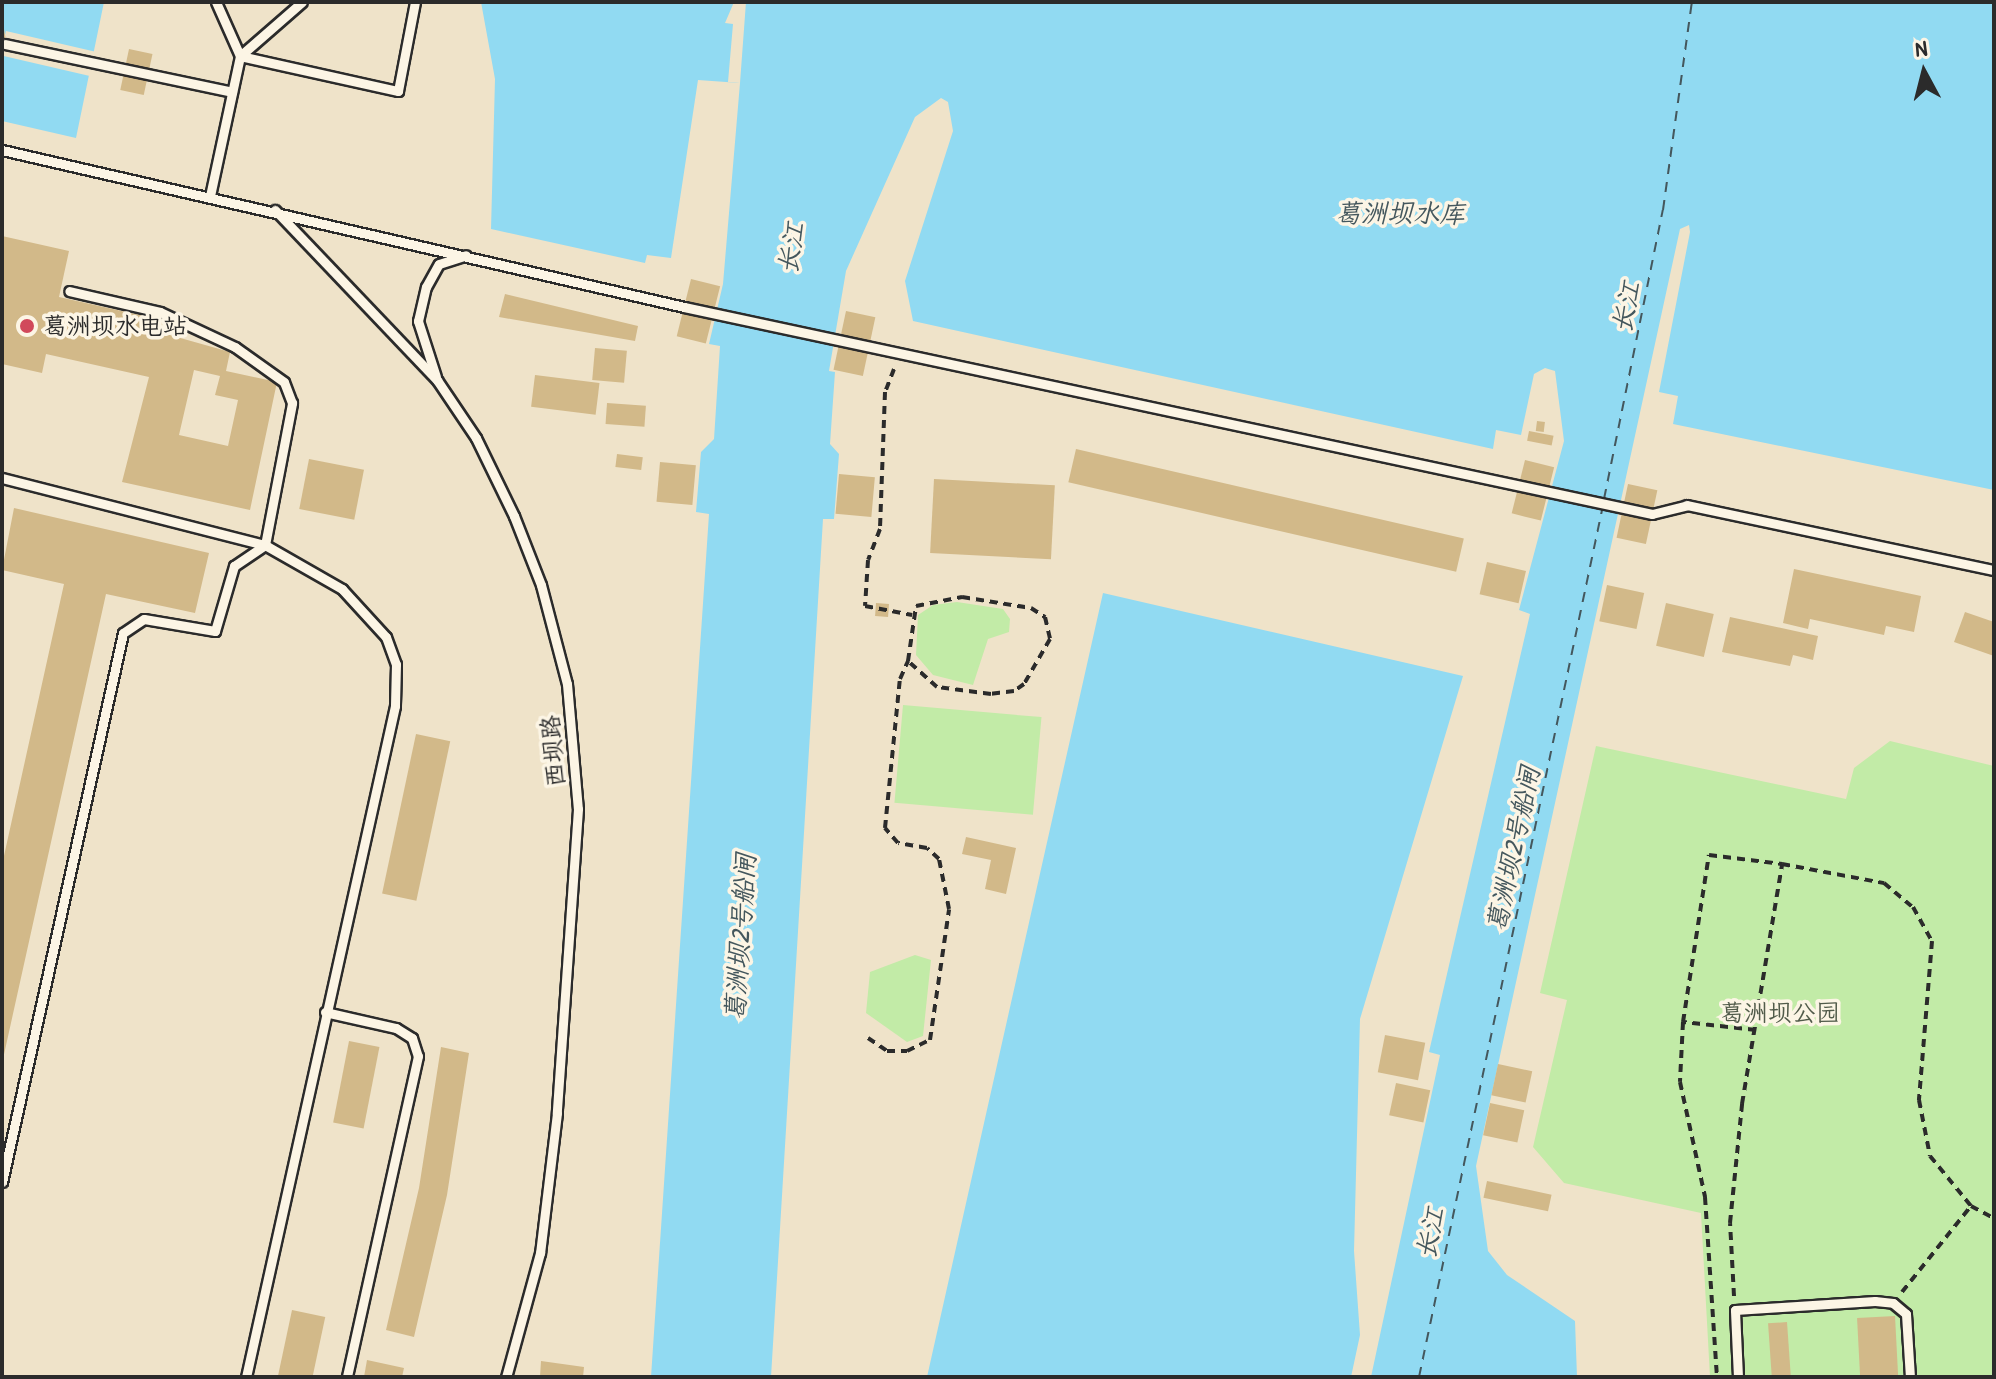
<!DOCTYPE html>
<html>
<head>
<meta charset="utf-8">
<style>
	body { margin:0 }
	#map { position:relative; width:1996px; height:1379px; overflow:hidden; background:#efe3c9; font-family:"Patrick Hand","LXGW WenKai TC",sans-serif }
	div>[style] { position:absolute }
	.green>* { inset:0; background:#c2eba7; transform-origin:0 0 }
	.water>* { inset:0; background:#91daf2 }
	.pier>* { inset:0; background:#efe3c9; transform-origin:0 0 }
	.ferry>* { height:2px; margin-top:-1px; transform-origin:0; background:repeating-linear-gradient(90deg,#44575d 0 10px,transparent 0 18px) }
	.building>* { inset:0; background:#d2b989; transform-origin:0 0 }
	.path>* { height:4px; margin-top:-2px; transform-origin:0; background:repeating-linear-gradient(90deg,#2b2b2b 0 8px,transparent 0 14px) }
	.roads { filter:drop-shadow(2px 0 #2b2b2b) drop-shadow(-2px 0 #2b2b2b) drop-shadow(0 2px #2b2b2b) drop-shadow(0 -2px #2b2b2b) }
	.lane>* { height:9px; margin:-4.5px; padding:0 4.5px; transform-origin:4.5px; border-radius:4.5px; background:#fcf5e5 }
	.dots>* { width:22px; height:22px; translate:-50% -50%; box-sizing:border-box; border:4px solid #fcf5e5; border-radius:50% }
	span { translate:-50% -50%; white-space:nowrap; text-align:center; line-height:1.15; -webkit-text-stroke:7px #fcf5e5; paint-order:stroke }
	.poi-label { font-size:24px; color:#2b2b2b }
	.left { translate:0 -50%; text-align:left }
	.street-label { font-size:24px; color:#2b2b2b }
	.park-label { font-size:24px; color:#515b4a }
	.water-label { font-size:26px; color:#44575d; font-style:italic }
	.frame { position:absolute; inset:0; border:4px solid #2b2b2b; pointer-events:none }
	.north { position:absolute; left:1884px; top:32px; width:80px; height:80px; -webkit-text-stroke:6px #fcf5e5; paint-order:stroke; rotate:353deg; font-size:22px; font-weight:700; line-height:32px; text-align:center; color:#2b2b2b }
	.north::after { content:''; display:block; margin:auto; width:28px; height:36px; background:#2b2b2b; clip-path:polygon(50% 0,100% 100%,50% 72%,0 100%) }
</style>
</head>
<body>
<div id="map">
	<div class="green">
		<i style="clip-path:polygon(957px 602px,1003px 609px,1010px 619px,1009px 632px,988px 639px,973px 685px,933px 675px,916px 655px,918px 615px,933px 605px)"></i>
		<i style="left:903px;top:705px;width:139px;height:98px;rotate:5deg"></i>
		<i style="clip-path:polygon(1890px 741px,1994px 766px,1994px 1377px,1710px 1377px,1701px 1213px,1564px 1183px,1533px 1147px,1567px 1000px,1540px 993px,1596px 746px,1846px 799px,1854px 768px)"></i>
		<i style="clip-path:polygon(915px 955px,931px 960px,923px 1036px,907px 1042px,866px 1013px,870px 972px)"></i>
	</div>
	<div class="water">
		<i style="clip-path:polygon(2px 2px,104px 2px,76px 138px,2px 121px)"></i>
		<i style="clip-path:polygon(481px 2px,1994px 2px,1994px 490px,1673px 424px,1678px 396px,1659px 392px,1690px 232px,1689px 225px,1680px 229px,1476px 1166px,1488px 1251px,1507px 1275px,1575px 1321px,1577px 1377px,1371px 1377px,1440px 1055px,1429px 1052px,1530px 614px,1519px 610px,1564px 441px,1555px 371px,1545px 368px,1534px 374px,1521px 435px,1496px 430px,1493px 449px,913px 321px,905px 281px,953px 131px,948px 102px,941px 98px,915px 117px,846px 271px,829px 371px,835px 372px,830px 444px,839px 454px,834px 519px,823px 519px,771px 1377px,651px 1377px,709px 514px,696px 512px,701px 452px,714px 439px,720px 346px,709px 344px,723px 284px,740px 83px,698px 80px,671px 258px,647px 255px,645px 263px,491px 229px,495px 79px)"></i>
		<i style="clip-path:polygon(1103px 593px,1463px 676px,1360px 1019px,1354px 1251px,1360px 1335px,1351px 1377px,927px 1377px)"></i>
	</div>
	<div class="pier">
		<i style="clip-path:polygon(734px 2px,746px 2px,740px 83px,728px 82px,733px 24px,725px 23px)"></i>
		<i style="left:6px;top:31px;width:94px;height:25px;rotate:13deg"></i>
	</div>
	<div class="ferry">
		<i style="left:1604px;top:499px;width:295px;rotate:-78.5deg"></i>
		<i style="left:1663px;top:210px;width:210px;rotate:-82.1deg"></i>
		<i style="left:1419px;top:1377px;width:891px;rotate:-78.08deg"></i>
	</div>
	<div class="building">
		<i style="clip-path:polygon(2px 18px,6px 40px,3px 53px,2px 53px)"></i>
		<i style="left:129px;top:49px;width:24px;height:42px;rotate:12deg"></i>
		<i style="clip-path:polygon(evenodd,2px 236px,69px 251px,59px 297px,162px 320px,159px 332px,230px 352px,226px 371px,277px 382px,250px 510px,122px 482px,149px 377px,46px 354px,42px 373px,2px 364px,2px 236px,194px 370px,220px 376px,215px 395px,238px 400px,228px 446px,179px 435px,194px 370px)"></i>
		<i style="left:691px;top:279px;width:30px;height:59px;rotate:14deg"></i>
		<i style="clip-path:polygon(505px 294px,638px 326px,635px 341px,499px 317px)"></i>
		<i style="left:846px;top:311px;width:30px;height:60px;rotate:12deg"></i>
		<i style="left:595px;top:348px;width:32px;height:32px;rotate:5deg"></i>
		<i style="left:535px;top:375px;width:65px;height:32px;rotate:7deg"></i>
		<i style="left:607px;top:403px;width:39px;height:21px;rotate:4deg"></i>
		<i style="left:1537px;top:421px;width:8px;height:10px;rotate:7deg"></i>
		<i style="left:1529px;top:431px;width:25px;height:10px;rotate:11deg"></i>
		<i style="left:1076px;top:449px;width:398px;height:34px;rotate:13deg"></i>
		<i style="left:617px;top:454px;width:26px;height:13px;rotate:7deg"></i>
		<i style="left:309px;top:459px;width:56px;height:51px;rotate:11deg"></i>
		<i style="left:1525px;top:460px;width:30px;height:55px;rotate:14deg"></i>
		<i style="left:660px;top:462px;width:36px;height:40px;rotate:5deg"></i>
		<i style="left:839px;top:474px;width:36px;height:40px;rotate:5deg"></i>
		<i style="left:934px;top:479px;width:121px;height:74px;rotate:3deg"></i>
		<i style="left:1628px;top:484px;width:30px;height:55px;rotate:12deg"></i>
		<i style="clip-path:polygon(14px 508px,209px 553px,195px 613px,106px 594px,3px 1059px,2px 865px,64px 584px,2px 570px)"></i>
		<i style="left:1487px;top:562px;width:40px;height:33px;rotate:13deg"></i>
		<i style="clip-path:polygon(1794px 569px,1921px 596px,1914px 632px,1886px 626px,1884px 635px,1810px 619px,1808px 629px,1783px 623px)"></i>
		<i style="left:1607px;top:585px;width:38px;height:37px;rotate:12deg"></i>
		<i style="left:876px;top:603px;width:13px;height:13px;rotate:4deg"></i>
		<i style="left:1666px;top:603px;width:49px;height:44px;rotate:13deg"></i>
		<i style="clip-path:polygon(1965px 612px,1994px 622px,1994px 656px,1954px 642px)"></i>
		<i style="clip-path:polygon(1730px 617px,1818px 636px,1813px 660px,1793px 655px,1790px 666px,1722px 652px)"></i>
		<i style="left:416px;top:734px;width:35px;height:163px;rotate:12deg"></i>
		<i style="clip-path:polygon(966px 837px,1016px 848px,1006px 894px,985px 889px,991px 860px,962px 854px)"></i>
		<i style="left:1385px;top:1035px;width:41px;height:38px;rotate:11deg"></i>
		<i style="left:349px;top:1041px;width:31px;height:83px;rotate:11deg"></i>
		<i style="clip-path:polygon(441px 1047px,469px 1053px,447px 1195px,414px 1337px,386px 1330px,419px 1188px)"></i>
		<i style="left:1498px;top:1064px;width:35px;height:32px;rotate:12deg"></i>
		<i style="left:1396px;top:1083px;width:35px;height:33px;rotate:12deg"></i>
		<i style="left:1490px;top:1103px;width:35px;height:33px;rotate:12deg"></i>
		<i style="left:1487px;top:1181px;width:66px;height:17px;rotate:12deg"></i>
		<i style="left:292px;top:1310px;width:34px;height:68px;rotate:12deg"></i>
		<i style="left:1895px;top:1316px;width:61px;height:38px;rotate:87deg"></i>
		<i style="left:1787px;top:1322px;width:55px;height:19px;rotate:86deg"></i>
		<i style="clip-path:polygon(367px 1360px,404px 1368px,402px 1377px,364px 1377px)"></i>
		<i style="clip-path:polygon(541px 1361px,584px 1367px,583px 1377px,540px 1377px)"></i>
	</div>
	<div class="path">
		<i style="left:894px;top:369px;width:25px;rotate:111deg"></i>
		<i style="left:885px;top:392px;width:137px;rotate:92.1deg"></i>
		<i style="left:880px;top:529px;width:33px;rotate:111deg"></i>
		<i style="left:868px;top:560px;width:46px;rotate:93.7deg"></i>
		<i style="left:865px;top:606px;width:48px;rotate:10.8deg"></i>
		<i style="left:962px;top:597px;width:70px;rotate:9.1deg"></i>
		<i style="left:1031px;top:608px;width:17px;rotate:33deg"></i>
		<i style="left:1045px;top:617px;width:23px;rotate:77deg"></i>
		<i style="left:1050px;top:639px;width:52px;rotate:120deg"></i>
		<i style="left:1024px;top:684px;width:12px;rotate:145deg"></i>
		<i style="left:1014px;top:691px;width:23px;rotate:173deg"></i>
		<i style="left:991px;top:694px;width:54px;rotate:-172.6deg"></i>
		<i style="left:937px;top:687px;width:39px;rotate:-138deg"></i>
		<i style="left:908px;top:661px;width:56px;rotate:-81.7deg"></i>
		<i style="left:916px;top:606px;width:47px;rotate:-11.1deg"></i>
		<i style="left:1683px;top:1022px;width:60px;rotate:92.9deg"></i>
		<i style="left:1680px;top:1082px;width:118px;rotate:77.7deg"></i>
		<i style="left:1705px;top:1197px;width:180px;rotate:86.2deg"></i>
		<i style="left:1756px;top:1030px;width:73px;rotate:-173.7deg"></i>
		<i style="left:1683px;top:1022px;width:169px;rotate:-81.2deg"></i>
		<i style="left:1709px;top:855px;width:74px;rotate:7deg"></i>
		<i style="left:868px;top:1038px;width:23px;rotate:34deg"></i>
		<i style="left:887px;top:1051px;width:20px"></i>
		<i style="left:907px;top:1051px;width:25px;rotate:-26deg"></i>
		<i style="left:930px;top:1040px;width:132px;rotate:-81.7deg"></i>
		<i style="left:949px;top:909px;width:51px;rotate:-101.3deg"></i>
		<i style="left:939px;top:859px;width:16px;rotate:-137deg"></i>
		<i style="left:927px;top:848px;width:29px;rotate:-170deg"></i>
		<i style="left:898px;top:843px;width:20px;rotate:-131deg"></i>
		<i style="left:885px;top:828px;width:150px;rotate:-84.3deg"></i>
		<i style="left:900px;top:679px;width:20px;rotate:-66deg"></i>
		<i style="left:1902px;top:1292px;width:110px;rotate:-51.3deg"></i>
		<i style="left:1734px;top:1296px;width:73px;rotate:-93.1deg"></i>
		<i style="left:1730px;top:1223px;width:120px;rotate:-84.2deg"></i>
		<i style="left:1742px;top:1104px;width:243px;rotate:-80.5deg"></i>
		<i style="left:1782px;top:864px;width:104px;rotate:10.6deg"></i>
		<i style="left:1884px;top:883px;width:38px;rotate:40deg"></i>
		<i style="left:1913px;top:907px;width:39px;rotate:61deg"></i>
		<i style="left:1932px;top:941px;width:160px;rotate:94.7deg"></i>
		<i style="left:1919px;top:1100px;width:57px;rotate:78.9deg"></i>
		<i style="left:1930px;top:1156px;width:65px;rotate:50.6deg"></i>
		<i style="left:1971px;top:1206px;width:26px;rotate:28deg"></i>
	</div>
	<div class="roads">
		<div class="lane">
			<i style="left:216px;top:2px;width:59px;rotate:66deg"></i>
			<i style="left:240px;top:56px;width:82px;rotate:-41.1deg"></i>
			<i style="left:5px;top:44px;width:232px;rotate:11.9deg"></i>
			<i style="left:2px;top:150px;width:700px;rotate:12.96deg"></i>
			<i style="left:684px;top:307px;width:990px;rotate:12.07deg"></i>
			<i style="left:1652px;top:514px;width:36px;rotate:-14deg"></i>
			<i style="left:1687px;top:505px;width:314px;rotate:12deg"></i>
			<i style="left:210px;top:196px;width:143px;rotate:-77.9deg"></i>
			<i style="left:240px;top:56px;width:162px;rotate:12.5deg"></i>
			<i style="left:398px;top:91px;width:91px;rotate:-79.2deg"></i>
			<i style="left:275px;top:210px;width:235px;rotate:46.4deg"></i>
			<i style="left:437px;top:380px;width:70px;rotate:56.1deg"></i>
			<i style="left:476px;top:438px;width:87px;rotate:64deg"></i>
			<i style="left:514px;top:516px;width:74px;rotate:68.6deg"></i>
			<i style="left:541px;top:585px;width:102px;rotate:75.3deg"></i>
			<i style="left:567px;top:684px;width:125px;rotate:85deg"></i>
			<i style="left:578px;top:809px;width:305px;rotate:94deg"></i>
			<i style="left:557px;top:1113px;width:141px;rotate:96.9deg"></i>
			<i style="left:540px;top:1253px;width:129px;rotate:105.3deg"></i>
			<i style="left:436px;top:377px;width:59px;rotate:-107.8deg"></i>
			<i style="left:418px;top:321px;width:35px;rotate:-77deg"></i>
			<i style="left:426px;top:287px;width:26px;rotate:-61deg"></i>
			<i style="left:439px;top:264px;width:28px;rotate:-18deg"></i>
			<i style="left:2px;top:478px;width:271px;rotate:14.3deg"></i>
			<i style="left:265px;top:545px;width:89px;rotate:29.7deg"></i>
			<i style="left:342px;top:589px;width:65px;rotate:47.5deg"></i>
			<i style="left:386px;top:637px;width:29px;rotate:70deg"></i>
			<i style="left:396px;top:664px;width:42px;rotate:91.4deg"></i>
			<i style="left:395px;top:706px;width:687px;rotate:102.52deg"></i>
			<i style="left:325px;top:1012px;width:73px;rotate:12.7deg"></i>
			<i style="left:396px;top:1028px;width:19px;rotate:32deg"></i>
			<i style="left:412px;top:1038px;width:19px;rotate:72deg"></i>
			<i style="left:418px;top:1056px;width:329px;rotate:102.5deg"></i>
			<i style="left:2px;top:1182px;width:562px;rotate:-77.57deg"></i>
			<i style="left:123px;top:633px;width:25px;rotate:-34deg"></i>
			<i style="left:144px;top:619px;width:72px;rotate:9.6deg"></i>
			<i style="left:215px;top:631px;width:68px;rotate:-73.7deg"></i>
			<i style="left:234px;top:566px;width:37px;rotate:-34deg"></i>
			<i style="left:265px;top:545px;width:145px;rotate:-79.2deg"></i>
			<i style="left:292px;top:403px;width:22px;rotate:-111deg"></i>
			<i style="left:284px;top:382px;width:60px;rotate:-144.5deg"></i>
			<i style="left:235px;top:347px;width:83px;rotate:-155deg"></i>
			<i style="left:160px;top:312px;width:93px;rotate:-167deg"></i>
			<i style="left:1738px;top:1377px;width:67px;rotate:-92.6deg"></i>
			<i style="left:1735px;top:1310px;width:140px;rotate:-3.7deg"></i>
			<i style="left:1875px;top:1301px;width:18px;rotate:6deg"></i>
			<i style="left:1893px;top:1303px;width:17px;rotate:40deg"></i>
			<i style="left:1906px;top:1314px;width:63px;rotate:86.4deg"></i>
		</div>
	</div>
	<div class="dots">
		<i style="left:27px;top:326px;background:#d1495b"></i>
	</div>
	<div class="poi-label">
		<span class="left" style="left:43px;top:326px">葛洲坝水电站</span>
	</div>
	<div class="street-label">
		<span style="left:553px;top:751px;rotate:-95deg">西坝路</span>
	</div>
	<div class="park-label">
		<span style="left:1780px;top:1013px">葛洲坝公园</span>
	</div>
	<div class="water-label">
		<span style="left:1400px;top:213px">葛洲坝水库</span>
		<span style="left:791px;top:248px;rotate:-81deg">长江</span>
		<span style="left:1626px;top:307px;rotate:-78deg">长江</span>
		<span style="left:1513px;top:849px;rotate:-78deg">葛洲坝2号船闸</span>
		<span style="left:740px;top:937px;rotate:-86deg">葛洲坝2号船闸</span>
		<span style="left:1430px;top:1233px;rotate:-78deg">长江</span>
	</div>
	<div class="frame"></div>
	<div class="north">N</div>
</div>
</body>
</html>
